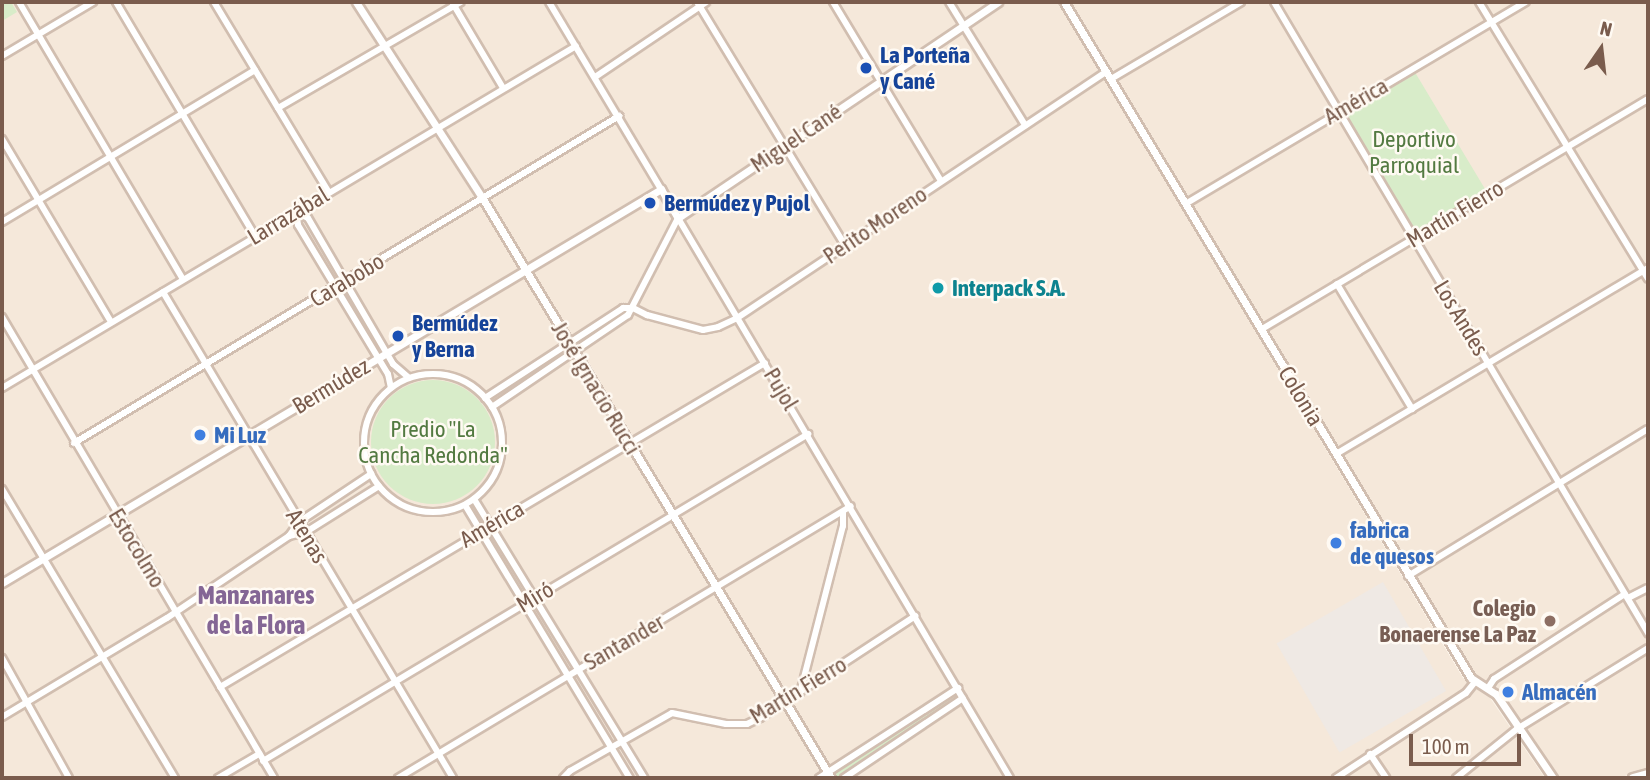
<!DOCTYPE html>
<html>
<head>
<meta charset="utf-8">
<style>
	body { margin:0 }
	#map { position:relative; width:1650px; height:780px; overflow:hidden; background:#fdf6ec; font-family:"Asap Condensed",sans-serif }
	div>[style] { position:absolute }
	.residential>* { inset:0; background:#f5e8da }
	.industrial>* { inset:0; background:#efe9e4; transform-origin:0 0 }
	.green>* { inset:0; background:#d8ecc9; transform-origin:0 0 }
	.round { border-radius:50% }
	.roads { filter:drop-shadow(2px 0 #d1beb0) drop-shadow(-2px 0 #d1beb0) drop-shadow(0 2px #d1beb0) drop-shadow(0 -2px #d1beb0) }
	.minor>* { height:6px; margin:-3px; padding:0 3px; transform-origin:3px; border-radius:3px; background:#fff }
	.minor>.ring { margin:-3px; padding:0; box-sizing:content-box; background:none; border:6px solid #fff; border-radius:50% }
	.tertiary>* { height:7px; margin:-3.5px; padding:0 3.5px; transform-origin:3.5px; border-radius:3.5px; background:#fff }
	.secondary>* { height:8px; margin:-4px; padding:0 4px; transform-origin:4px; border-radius:4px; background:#fff }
	.dots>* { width:19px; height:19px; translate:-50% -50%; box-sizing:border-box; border:4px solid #fffaf3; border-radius:50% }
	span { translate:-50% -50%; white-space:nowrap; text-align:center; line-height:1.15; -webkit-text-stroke:5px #fffaf3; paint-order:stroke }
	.transit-label { font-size:23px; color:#164399; font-weight:700 }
	.left { translate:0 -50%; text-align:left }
	.street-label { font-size:23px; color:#7a5c4d }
	.park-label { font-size:23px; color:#537a41 }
	.culture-label { font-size:23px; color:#0d838f; font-weight:700 }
	.shop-label { font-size:23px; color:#366cbe; font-weight:700 }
	.education-label { font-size:23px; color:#785e54; font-weight:700 }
	.right { translate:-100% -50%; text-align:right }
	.quarter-label { font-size:26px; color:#846695; font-weight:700 }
	.frame { position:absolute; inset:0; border:4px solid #7a5c4d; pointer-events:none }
	.north { position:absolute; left:1566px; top:14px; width:70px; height:70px; -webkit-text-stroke:5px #fffaf3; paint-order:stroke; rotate:14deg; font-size:19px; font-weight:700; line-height:28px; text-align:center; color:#7a5c4d }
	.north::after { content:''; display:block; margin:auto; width:24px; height:32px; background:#7a5c4d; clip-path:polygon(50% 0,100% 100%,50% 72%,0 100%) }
	.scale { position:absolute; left:1409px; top:734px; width:112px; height:32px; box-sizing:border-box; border:4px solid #7a5c4d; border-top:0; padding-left:9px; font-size:21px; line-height:24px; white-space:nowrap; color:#7a5c4d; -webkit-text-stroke:5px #fffaf3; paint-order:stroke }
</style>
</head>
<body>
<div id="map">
	<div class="residential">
		<i style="clip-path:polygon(2px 2px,1058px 2px,1463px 678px,1486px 692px,1545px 778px,2px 778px)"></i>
		<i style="clip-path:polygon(1070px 2px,1648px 2px,1648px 769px,1618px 778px,1553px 778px,1487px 682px,1478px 683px)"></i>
	</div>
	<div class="industrial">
		<i style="left:1383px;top:582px;width:126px;height:123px;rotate:60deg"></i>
	</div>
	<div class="green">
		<i style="clip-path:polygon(2px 2px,11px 2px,17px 12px,2px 21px)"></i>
		<i style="left:1413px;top:69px;width:144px;height:83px;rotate:59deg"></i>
		<i class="round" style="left:371px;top:380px;width:124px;height:124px"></i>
		<i style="clip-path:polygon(955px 692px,959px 697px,836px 778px,833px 774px)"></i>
	</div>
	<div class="roads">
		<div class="minor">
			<i style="left:19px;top:2px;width:322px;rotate:59.4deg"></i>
			<i style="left:116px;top:2px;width:272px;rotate:59.3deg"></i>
			<i style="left:214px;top:2px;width:221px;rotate:58.9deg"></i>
			<i style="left:452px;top:2px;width:100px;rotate:59.3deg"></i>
			<i style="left:549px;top:2px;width:218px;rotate:59.1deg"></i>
			<i style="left:697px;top:2px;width:285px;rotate:58.7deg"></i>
			<i style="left:833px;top:2px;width:209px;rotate:58.9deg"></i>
			<i style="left:949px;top:2px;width:145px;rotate:58.3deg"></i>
			<i style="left:1274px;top:2px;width:734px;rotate:59.34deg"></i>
			<i style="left:1479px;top:2px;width:324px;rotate:58.6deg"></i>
			<i style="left:2px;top:56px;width:106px;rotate:-30.7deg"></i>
			<i style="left:595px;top:77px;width:134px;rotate:-34deg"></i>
			<i style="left:1111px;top:79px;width:151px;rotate:-30.6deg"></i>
			<i style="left:278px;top:108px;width:211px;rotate:-30.1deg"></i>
			<i style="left:2px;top:139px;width:213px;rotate:59.2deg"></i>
			<i style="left:1187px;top:203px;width:394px;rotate:-30.7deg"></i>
			<i style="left:296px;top:212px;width:13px;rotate:27deg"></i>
			<i style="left:308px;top:218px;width:169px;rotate:59.8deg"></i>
			<i style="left:393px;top:364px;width:21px;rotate:41deg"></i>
			<i style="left:296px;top:212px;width:13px;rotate:81deg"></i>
			<i style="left:298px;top:225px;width:174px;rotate:58.9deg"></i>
			<i style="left:388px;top:374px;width:14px;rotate:78deg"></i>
			<i style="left:2px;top:222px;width:295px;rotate:-31deg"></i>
			<i style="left:1337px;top:284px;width:146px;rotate:59deg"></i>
			<i style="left:163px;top:292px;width:566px;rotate:59.18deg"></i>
			<i style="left:2px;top:317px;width:535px;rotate:59.46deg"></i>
			<i style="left:1262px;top:329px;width:449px;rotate:-30.8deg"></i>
			<i class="ring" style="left:364px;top:374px;width:132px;height:132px"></i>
			<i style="left:2px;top:388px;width:668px;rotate:-30.79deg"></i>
			<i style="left:485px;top:398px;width:165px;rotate:-33.1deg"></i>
			<i style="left:623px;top:308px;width:10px"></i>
			<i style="left:633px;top:308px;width:16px;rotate:27deg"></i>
			<i style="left:647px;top:315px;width:58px;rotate:15deg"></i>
			<i style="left:703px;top:330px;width:15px;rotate:-11deg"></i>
			<i style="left:718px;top:327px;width:21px;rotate:-25deg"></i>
			<i style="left:737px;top:318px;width:443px;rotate:-33.7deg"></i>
			<i style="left:492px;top:407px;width:164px;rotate:-34.1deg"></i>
			<i style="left:628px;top:315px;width:109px;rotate:-62.7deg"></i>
			<i style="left:678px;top:218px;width:651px;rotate:59.34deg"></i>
			<i style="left:74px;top:443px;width:636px;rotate:-30.96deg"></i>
			<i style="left:1336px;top:454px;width:363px;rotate:-30.8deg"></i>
			<i style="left:2px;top:489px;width:337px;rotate:59.1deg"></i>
			<i style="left:474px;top:499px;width:327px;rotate:58.6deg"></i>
			<i style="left:465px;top:505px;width:319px;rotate:58.9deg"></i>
			<i style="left:289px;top:536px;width:17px;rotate:-13deg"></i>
			<i style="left:306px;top:532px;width:86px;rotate:-32.2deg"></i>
			<i style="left:1408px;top:576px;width:281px;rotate:-31.5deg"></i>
			<i style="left:1628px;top:598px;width:22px;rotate:-27deg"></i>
			<i style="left:2px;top:658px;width:137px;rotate:60.8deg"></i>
			<i style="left:220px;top:687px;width:634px;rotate:-30.73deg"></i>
			<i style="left:1488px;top:688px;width:11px;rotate:-56deg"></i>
			<i style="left:1494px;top:679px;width:156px;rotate:-33deg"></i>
			<i style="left:800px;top:693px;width:172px;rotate:-75.6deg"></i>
			<i style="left:843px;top:526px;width:14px;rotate:-90deg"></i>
			<i style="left:2px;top:717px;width:192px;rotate:-31deg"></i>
			<i style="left:167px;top:618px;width:147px;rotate:-33.9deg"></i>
			<i style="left:289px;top:536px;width:17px;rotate:-54deg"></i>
			<i style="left:299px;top:522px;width:87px;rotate:-33.7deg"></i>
			<i style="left:1370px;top:754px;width:29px;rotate:56deg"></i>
			<i style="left:263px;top:761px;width:636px;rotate:-30.96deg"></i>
			<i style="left:218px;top:778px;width:48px;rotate:-30.3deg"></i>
			<i style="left:398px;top:778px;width:528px;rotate:-30.98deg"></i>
			<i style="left:563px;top:778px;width:10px;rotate:-45deg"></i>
			<i style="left:570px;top:771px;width:117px;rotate:-29.6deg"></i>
			<i style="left:672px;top:713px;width:55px;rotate:11.5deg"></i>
			<i style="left:726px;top:724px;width:21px"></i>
			<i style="left:747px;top:724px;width:14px;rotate:-25deg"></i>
			<i style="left:760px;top:718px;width:186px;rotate:-33.3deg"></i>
			<i style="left:819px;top:778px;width:166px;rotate:-32.9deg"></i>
			<i style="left:844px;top:778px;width:143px;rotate:-33.9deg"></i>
			<i style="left:1336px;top:778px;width:155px;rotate:-33.2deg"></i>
			<i style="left:1466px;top:693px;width:14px;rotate:-51deg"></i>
			<i style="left:1456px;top:778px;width:78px;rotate:-38.8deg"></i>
			<i style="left:1517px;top:729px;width:154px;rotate:-31.7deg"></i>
		</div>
		<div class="tertiary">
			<i style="left:356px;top:2px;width:234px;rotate:57.2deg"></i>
			<i style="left:483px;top:199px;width:676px;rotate:58.99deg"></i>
			<i style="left:1064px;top:2px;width:789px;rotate:58.95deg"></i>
			<i style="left:1471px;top:678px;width:30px;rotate:33deg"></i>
			<i style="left:1496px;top:694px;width:102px;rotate:55.8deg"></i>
			<i style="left:2px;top:583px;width:768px;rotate:-30.87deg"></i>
			<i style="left:661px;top:189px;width:34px;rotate:60deg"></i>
			<i style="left:678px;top:218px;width:386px;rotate:-34deg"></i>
		</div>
		<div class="secondary">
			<i style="left:1633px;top:778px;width:16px;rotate:-15deg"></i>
		</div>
	</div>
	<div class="dots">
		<i style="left:866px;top:68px;background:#1a4fb4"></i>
		<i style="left:650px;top:203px;background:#1a4fb4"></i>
		<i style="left:938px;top:288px;background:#0f9aa8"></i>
		<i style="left:398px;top:336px;background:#1a4fb4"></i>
		<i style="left:200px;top:435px;background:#3f7fe0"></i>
		<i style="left:1336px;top:543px;background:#3f7fe0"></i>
		<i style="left:1550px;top:621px;background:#8d6e63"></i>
		<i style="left:1508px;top:692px;background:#3f7fe0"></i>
	</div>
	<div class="transit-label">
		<span class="left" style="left:880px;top:68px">La Porteña<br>y Cané</span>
		<span class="left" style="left:664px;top:203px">Bermúdez y Pujol</span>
		<span class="left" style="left:412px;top:336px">Bermúdez<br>y Berna</span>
	</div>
	<div class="street-label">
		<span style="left:1356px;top:101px;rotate:-30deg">América</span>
		<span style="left:796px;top:138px;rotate:-34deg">Miguel Cané</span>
		<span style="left:1455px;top:214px;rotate:-31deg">Martín Fierro</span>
		<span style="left:288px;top:216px;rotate:-31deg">Larrazábal</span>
		<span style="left:875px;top:225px;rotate:-34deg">Perito Moreno</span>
		<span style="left:347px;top:280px;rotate:-31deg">Carabobo</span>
		<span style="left:1461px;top:318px;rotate:59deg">Los Andes</span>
		<span style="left:331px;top:386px;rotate:-31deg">Bermúdez</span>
		<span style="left:596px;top:388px;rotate:59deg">José Ignacio Rucci</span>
		<span style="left:781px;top:389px;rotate:59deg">Pujol</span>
		<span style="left:1301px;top:396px;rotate:59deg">Colonia</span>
		<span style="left:492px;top:524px;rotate:-30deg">América</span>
		<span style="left:307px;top:536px;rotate:59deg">Atenas</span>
		<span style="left:137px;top:548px;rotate:59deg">Estocolmo</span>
		<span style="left:535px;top:597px;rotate:-31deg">Miró</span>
		<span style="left:624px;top:642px;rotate:-30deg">Santander</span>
		<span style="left:798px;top:690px;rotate:-31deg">Martín Fierro</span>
	</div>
	<div class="park-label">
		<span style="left:1414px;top:152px">Deportivo<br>Parroquial</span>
		<span style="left:433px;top:442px">Predio "La<br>Cancha Redonda"</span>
	</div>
	<div class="culture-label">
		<span class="left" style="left:952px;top:288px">Interpack S.A.</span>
	</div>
	<div class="shop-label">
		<span class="left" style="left:214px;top:435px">Mi Luz</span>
		<span class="left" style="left:1350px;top:543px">fabrica<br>de quesos</span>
		<span class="left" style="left:1522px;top:692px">Almacén</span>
	</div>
	<div class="education-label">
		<span class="right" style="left:1536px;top:621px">Colegio<br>Bonaerense La Paz</span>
	</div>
	<div class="quarter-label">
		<span style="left:256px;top:611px">Manzanares<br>de la Flora</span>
	</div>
	<div class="frame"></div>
	<div class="north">N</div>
	<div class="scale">100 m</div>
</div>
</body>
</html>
